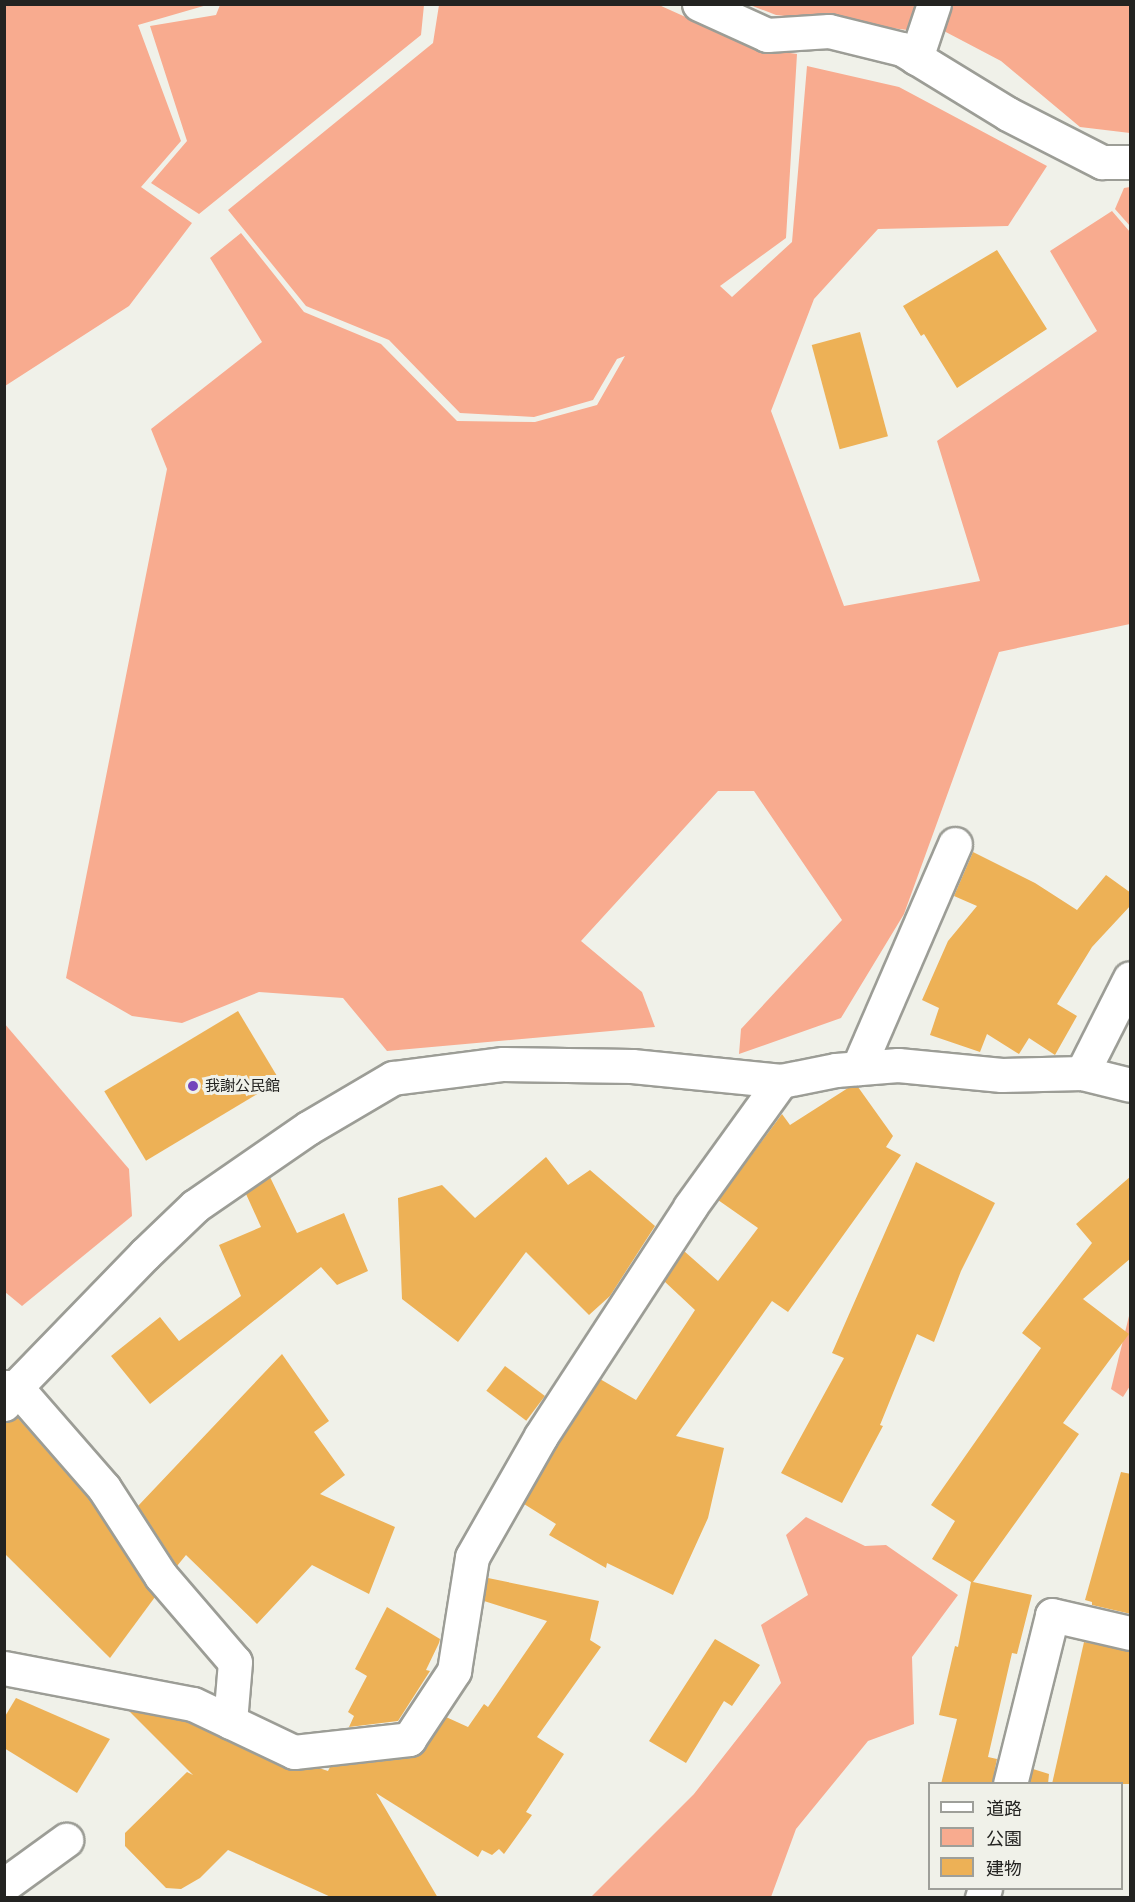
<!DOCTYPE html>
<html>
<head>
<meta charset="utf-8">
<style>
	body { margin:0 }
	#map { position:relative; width:1135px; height:1902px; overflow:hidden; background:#f0f1e9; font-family:"Archivo Narrow","Noto Sans JP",sans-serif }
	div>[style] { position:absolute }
	.green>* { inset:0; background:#f8ab8f }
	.building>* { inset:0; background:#edb156; transform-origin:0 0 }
	.roads { filter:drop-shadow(2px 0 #9c9d96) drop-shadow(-2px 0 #9c9d96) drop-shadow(0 2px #9c9d96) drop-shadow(0 -2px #9c9d96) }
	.minor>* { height:33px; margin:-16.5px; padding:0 16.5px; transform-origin:16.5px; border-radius:16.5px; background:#fff }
	.dots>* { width:16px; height:16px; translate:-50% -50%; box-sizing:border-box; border:3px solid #f0f1e9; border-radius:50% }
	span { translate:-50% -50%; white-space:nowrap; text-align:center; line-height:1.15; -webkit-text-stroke:6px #f0f1e9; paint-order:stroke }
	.poi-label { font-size:15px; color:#232321 }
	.left { translate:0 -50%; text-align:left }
	.frame { position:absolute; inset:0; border:6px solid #232321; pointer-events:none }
	.legend { position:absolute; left:928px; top:1782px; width:195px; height:108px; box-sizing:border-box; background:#f0f1e9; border:2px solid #9e9f99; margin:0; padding:8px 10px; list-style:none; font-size:18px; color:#232321 }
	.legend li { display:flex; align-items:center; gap:12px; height:30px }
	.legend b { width:30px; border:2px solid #9e9f99 }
</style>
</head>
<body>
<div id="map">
	<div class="green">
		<i style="clip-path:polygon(5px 4px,207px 5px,138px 25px,181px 141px,141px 187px,192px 223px,129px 306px,5px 386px)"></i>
		<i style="clip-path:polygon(220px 5px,424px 5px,421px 35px,199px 214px,151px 183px,187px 141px,150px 26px,216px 15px)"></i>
		<i style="clip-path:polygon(439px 5px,659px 5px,754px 48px,797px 54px,786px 238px,720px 286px,732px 297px,792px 242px,807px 66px,899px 87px,1047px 166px,1008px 226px,878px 229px,814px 299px,771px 411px,844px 606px,980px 581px,937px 441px,1097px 331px,1050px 251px,1112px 211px,1130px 232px,1130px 624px,999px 652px,904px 914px,841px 1018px,739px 1054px,741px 1029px,842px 920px,754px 791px,718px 791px,581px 941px,642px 992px,655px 1027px,387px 1051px,343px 998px,259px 992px,182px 1023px,132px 1016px,66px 978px,167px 469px,151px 429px,262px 342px,210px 258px,241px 233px,304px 312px,381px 344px,457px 421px,535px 422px,597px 405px,625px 356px,617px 359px,593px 400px,534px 417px,460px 413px,389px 340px,306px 306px,228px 210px,433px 43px)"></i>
		<i style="clip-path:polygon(750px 5px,917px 5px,908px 30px,776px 15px)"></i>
		<i style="clip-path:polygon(952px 5px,1130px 5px,1130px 133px,1080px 127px,1001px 61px,942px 30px)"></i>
		<i style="clip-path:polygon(1130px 187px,1130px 226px,1115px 209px,1124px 188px)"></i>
		<i style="clip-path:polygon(4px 1023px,129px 1169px,132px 1216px,22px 1306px,5px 1292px)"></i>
		<i style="clip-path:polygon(1130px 1312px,1130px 1386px,1123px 1397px,1111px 1389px)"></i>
		<i style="clip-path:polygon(806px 1517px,865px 1546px,886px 1545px,958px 1595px,912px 1657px,914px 1724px,868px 1741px,796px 1829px,771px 1897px,591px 1897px,694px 1794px,781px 1683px,761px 1625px,808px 1595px,786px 1535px)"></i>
	</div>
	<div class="building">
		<i style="clip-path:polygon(997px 250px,1047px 329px,957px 388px,924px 334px,921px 336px,903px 306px)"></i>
		<i style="left:860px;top:332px;width:108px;height:50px;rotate:75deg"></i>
		<i style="clip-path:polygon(973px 852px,1035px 883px,1077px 910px,1106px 875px,1131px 893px,1131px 905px,1092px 947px,1057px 1004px,1077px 1016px,1055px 1055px,1029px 1038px,1019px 1054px,987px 1034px,980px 1052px,930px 1035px,939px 1008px,922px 1000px,948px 941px,977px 906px,954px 896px)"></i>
		<i style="left:238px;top:1011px;width:81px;height:156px;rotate:59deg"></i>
		<i style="clip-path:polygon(858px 1087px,893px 1136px,886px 1147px,901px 1155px,788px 1312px,772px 1301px,676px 1436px,724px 1448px,708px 1518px,673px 1595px,607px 1563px,606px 1568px,549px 1535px,556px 1524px,524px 1504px,557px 1446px,600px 1379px,636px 1400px,695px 1310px,664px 1281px,684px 1251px,718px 1281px,758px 1228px,718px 1200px,782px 1114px,790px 1125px,848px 1088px)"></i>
		<i style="clip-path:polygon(546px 1157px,568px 1185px,590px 1170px,655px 1226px,610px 1296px,589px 1315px,526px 1252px,458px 1342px,402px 1299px,398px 1198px,442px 1185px,475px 1218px)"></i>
		<i style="clip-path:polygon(916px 1162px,995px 1203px,961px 1271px,934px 1342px,917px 1334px,880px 1425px,883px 1426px,842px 1503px,781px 1473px,844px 1358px,832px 1353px)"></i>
		<i style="clip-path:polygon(1131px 1176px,1131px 1258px,1083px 1299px,1129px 1334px,1063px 1423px,1079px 1434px,973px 1582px,1032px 1595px,1017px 1654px,1012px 1653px,988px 1757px,997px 1759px,992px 1784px,941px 1784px,957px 1719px,939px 1715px,955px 1646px,958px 1647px,971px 1582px,932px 1559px,955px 1521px,931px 1505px,1041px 1348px,1022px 1333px,1092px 1243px,1076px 1224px)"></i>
		<i style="clip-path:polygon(270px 1177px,297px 1233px,344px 1213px,368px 1271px,337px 1285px,321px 1267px,150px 1404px,111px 1356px,160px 1317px,179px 1341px,241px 1296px,219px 1245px,261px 1227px,246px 1194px)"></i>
		<i style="clip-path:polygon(282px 1354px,329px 1421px,314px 1432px,345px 1475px,320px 1494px,395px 1527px,369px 1594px,312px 1565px,257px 1624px,186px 1555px,177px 1566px,138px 1506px)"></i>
		<i style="left:505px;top:1366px;width:50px;height:31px;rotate:37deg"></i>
		<i style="clip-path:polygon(17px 1417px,89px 1499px,155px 1597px,110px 1658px,4px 1553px,4px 1422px)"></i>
		<i style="clip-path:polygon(1121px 1472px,1131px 1474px,1131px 1614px,1092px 1605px,1092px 1602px,1085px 1600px)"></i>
		<i style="clip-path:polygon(488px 1578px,599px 1601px,590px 1640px,601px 1647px,537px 1737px,564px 1754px,526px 1812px,532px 1815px,504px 1854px,499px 1849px,492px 1855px,482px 1850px,478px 1857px,376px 1793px,438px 1898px,333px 1898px,228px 1850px,200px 1878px,181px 1889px,166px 1888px,125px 1846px,125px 1833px,187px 1772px,193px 1775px,129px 1711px,187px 1722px,286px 1769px,295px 1771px,319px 1768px,328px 1771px,330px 1767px,412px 1758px,424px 1750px,446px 1717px,468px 1727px,484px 1704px,488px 1707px,547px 1621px,484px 1601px)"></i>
		<i style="clip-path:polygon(387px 1607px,440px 1639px,439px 1643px,426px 1670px,430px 1671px,398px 1721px,349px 1727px,354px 1716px,348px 1712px,367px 1676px,355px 1669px)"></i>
		<i style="clip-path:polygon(715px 1639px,760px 1665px,732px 1706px,724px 1701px,686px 1763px,649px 1741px)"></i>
		<i style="clip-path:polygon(1084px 1642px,1131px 1651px,1131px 1784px,1052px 1784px)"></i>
		<i style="clip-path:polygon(16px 1698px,110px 1739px,77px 1793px,4px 1748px,4px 1718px)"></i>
		<i style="clip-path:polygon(1033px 1769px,1049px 1774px,1048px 1784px,1029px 1784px)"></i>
	</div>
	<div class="roads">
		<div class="minor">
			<i style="left:699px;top:4px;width:75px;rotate:24.5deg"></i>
			<i style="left:767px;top:35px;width:62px;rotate:-3.7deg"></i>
			<i style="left:829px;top:31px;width:75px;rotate:13.9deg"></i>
			<i style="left:902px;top:49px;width:124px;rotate:31.5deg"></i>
			<i style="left:1008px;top:114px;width:106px;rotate:27.1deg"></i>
			<i style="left:1102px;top:162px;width:28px"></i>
			<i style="left:916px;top:58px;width:57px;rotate:-71.6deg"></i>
			<i style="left:858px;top:1068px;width:244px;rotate:-66.6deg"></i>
			<i style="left:1082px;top:1073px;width:106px;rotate:-63.2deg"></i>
			<i style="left:4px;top:1387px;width:12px"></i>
			<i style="left:16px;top:1387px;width:134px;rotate:48.9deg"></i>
			<i style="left:104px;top:1488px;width:105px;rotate:57.1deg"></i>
			<i style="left:161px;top:1576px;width:113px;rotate:49.3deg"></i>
			<i style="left:235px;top:1662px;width:60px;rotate:94.8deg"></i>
			<i style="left:4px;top:1404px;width:21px;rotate:-55deg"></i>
			<i style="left:16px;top:1387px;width:185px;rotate:-45.9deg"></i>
			<i style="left:145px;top:1254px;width:69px;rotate:-43.8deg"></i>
			<i style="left:195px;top:1206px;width:137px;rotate:-34.6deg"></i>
			<i style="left:308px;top:1128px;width:99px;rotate:-30.5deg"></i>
			<i style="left:393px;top:1078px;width:111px;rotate:-7.3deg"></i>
			<i style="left:503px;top:1064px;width:129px;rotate:0.9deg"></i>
			<i style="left:632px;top:1066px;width:150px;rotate:5.7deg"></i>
			<i style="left:781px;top:1081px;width:56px;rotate:-11.3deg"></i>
			<i style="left:836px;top:1070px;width:62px;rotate:-4.6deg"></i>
			<i style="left:898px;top:1065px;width:104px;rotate:5.5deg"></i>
			<i style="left:1002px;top:1075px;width:80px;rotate:-1.4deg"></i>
			<i style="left:1082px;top:1073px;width:49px;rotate:14deg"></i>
			<i style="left:4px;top:1668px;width:192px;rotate:10.8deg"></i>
			<i style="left:193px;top:1704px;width:112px;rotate:25.4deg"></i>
			<i style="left:294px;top:1752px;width:116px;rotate:-6.4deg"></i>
			<i style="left:409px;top:1739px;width:82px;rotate:-56.5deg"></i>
			<i style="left:454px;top:1671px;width:115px;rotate:-81deg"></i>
			<i style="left:472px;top:1557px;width:139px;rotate:-60.3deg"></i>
			<i style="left:541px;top:1436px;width:273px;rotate:-56.9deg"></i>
			<i style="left:690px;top:1207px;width:155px;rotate:-54.2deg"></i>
			<i style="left:1010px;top:1784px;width:174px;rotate:-76deg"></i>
			<i style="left:1052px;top:1615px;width:80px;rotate:13deg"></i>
			<i style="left:4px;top:1885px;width:77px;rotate:-36deg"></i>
			<i style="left:982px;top:1898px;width:10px;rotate:-73deg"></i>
		</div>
	</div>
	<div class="dots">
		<i style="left:193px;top:1086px;background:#7344bc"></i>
	</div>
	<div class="poi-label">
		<span class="left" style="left:205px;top:1086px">我謝公民館</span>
	</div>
	<div class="frame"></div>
	<ul class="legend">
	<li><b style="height:8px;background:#fff"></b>道路</li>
	<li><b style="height:16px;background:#f8ab8f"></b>公園</li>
	<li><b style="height:16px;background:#edb156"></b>建物</li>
	</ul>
</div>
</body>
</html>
